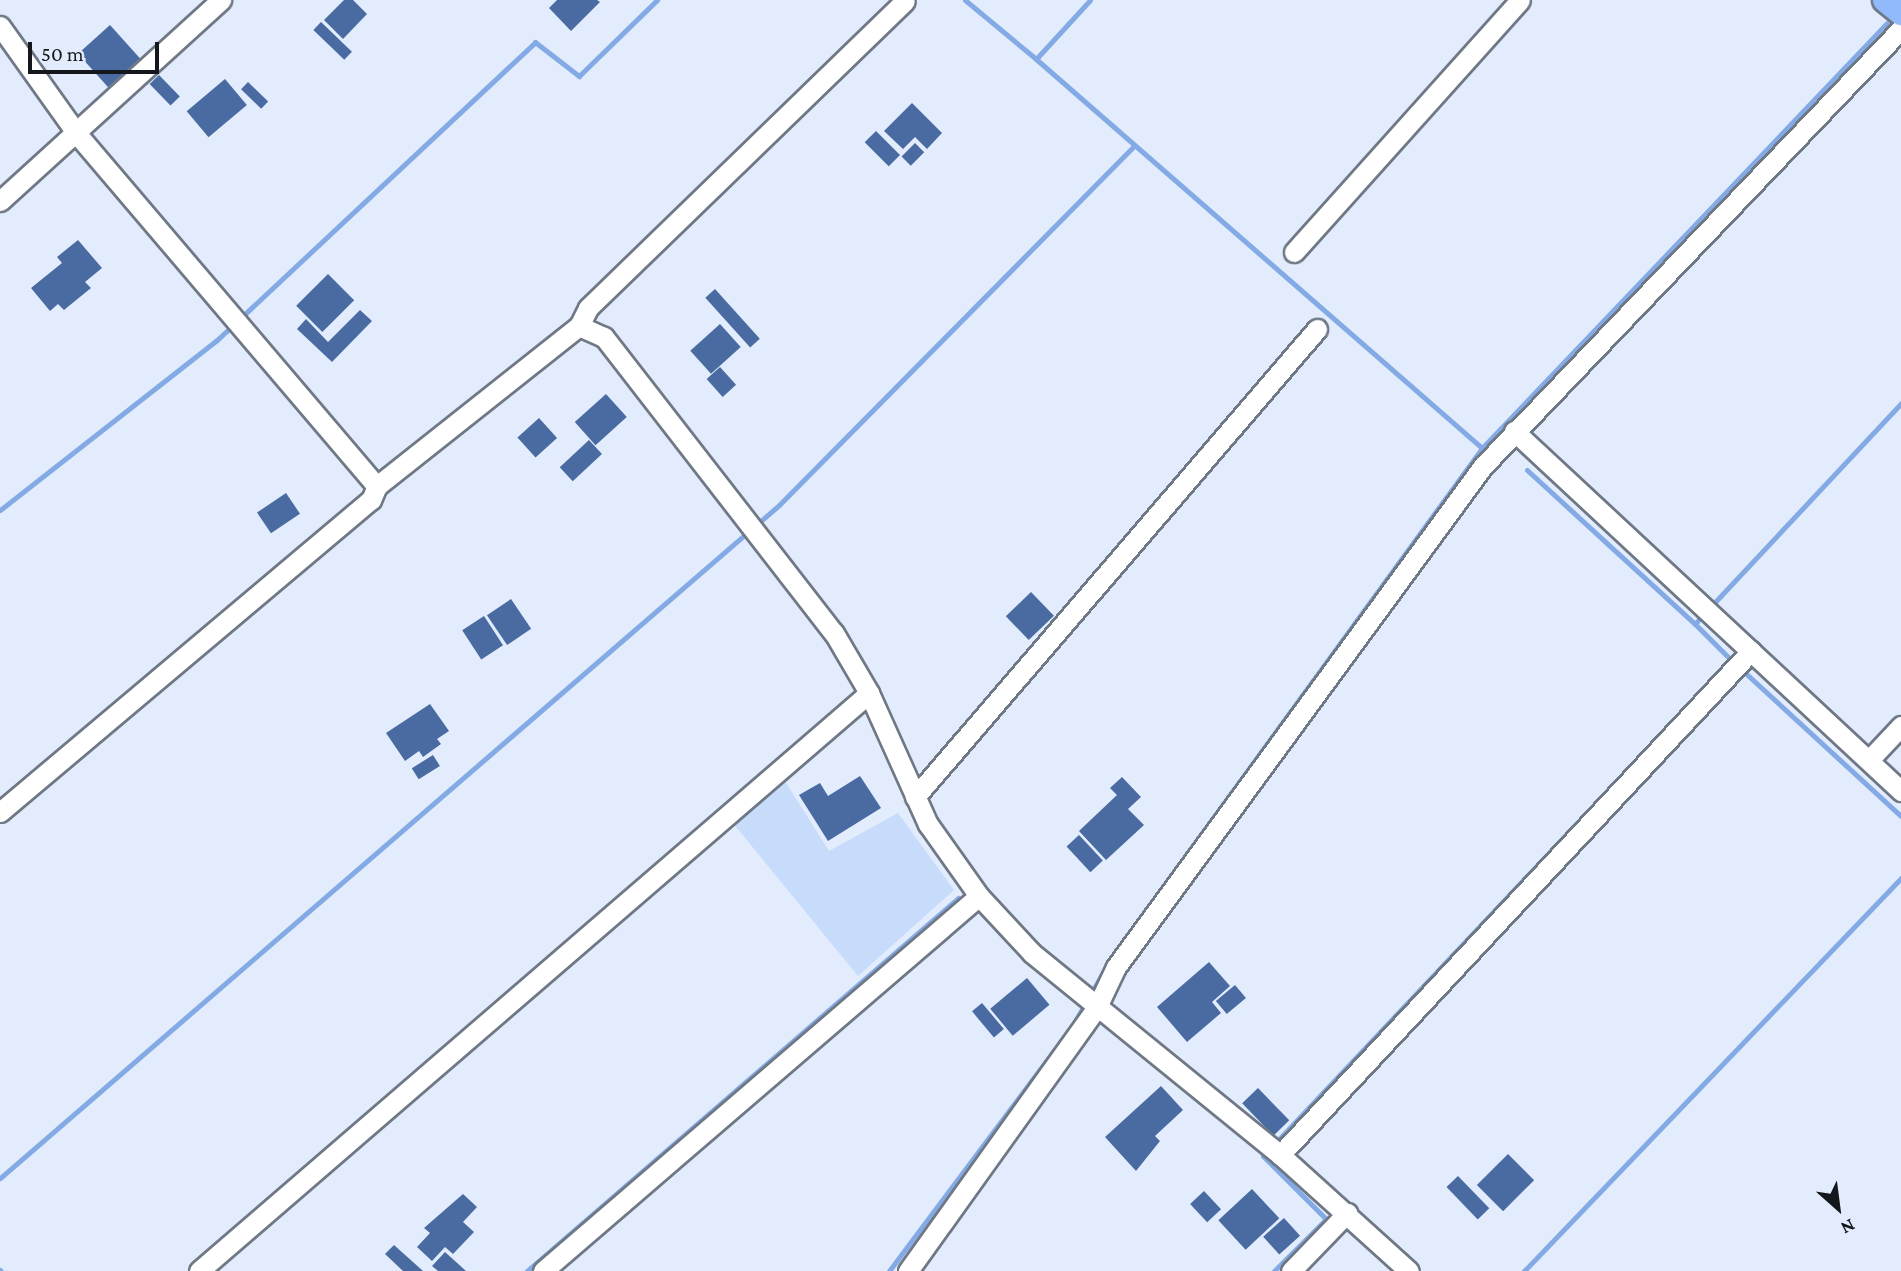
<!DOCTYPE html>
<html>
<head>
<meta charset="utf-8">
<style>
	body { margin:0 }
	#map { position:relative; width:1901px; height:1271px; overflow:hidden; background:#e2ecfc; font-family:"Crimson Pro",serif }
	div>[style] { position:absolute }
	.green>* { inset:0; background:#c7dbfa }
	.stream>* { height:5px; margin:-2.5px; padding:0 2.5px; transform-origin:2.5px; border-radius:2.5px; background:#84aae5 }
	.building>* { inset:0; background:#496ba2; transform-origin:0 0 }
	.roads { filter:drop-shadow(2px 0 #6f7885) drop-shadow(-2px 0 #6f7885) drop-shadow(0 2px #6f7885) drop-shadow(0 -2px #6f7885) }
	.minor>* { height:19px; margin:-9.5px; padding:0 9.5px; transform-origin:9.5px; border-radius:9.5px; background:#fff }
	.major>* { height:24px; margin:-12px; padding:0 12px; transform-origin:12px; border-radius:12px; background:#90bafc }
	span { translate:-50% -50%; white-space:nowrap; text-align:center; line-height:1.15; -webkit-text-stroke:6px #e2ecfc; paint-order:stroke }
	.north { position:absolute; left:1803px; top:1173px; width:70px; height:70px; -webkit-text-stroke:5px #e2ecfc; paint-order:stroke; rotate:152deg; font-size:19px; font-weight:700; line-height:28px; text-align:center; color:#14181d }
	.north::after { content:''; display:block; margin:auto; width:24px; height:32px; background:#14181d; clip-path:polygon(50% 0,100% 100%,50% 72%,0 100%) }
	.scale { position:absolute; left:28px; top:42px; width:131px; height:32px; box-sizing:border-box; border:4px solid #14181d; border-top:0; padding-left:9px; font-size:21px; line-height:24px; white-space:nowrap; color:#14181d; -webkit-text-stroke:5px #e2ecfc; paint-order:stroke }
</style>
</head>
<body>
<div id="map">
	<div class="green">
		<i style="clip-path:polygon(783px 778px,829px 851px,898px 813px,954px 890px,858px 976px,732px 822px)"></i>
	</div>
	<div class="stream">
		<i style="left:965px;top:0;width:92px;rotate:39.7deg"></i>
		<i style="left:1036px;top:59px;width:80px;rotate:-47.5deg"></i>
		<i style="left:1036px;top:59px;width:592px;rotate:41.09deg"></i>
		<i style="left:1527px;top:470px;width:228px;rotate:42.5deg"></i>
		<i style="left:0;top:510px;width:276px;rotate:-38.1deg"></i>
		<i style="left:217px;top:340px;width:436px;rotate:-43.1deg"></i>
		<i style="left:535px;top:42px;width:56px;rotate:37.7deg"></i>
		<i style="left:579px;top:76px;width:109px;rotate:-44.3deg"></i>
		<i style="left:1715px;top:602px;width:272px;rotate:-46.9deg"></i>
		<i style="left:1700px;top:618px;width:8px;rotate:130deg"></i>
		<i style="left:1695px;top:624px;width:51px;rotate:45deg"></i>
		<i style="left:1731px;top:660px;width:4px;rotate:135deg"></i>
		<i style="left:1741px;top:669px;width:217px;rotate:42.6deg"></i>
		<i style="left:1127px;top:936px;width:603px;rotate:-53.97deg"></i>
		<i style="left:1482px;top:448px;width:587px;rotate:-46.38deg"></i>
		<i style="left:1090px;top:995px;width:36px;rotate:-60deg"></i>
		<i style="left:1073px;top:1025px;width:25px;rotate:-61deg"></i>
		<i style="left:0;top:1178px;width:1029px;rotate:-40.82deg"></i>
		<i style="left:779px;top:505px;width:503px;rotate:-45.32deg"></i>
		<i style="left:0;top:1270px;width:1px;rotate:45deg"></i>
		<i style="left:527px;top:1271px;width:570px;rotate:-40.87deg"></i>
		<i style="left:889px;top:1271px;width:294px;rotate:-53.2deg"></i>
		<i style="left:1274px;top:1271px;width:74px;rotate:-45deg"></i>
		<i style="left:1326px;top:1219px;width:89px;rotate:-135deg"></i>
		<i style="left:1263px;top:1156px;width:458px;rotate:-46.7deg"></i>
		<i style="left:1524px;top:1271px;width:545px;rotate:-46.19deg"></i>
	</div>
	<div class="building">
		<i style="clip-path:polygon(344px 0,353px 0,367px 14px,343px 39px,324px 20px)"></i>
		<i style="clip-path:polygon(557px 0,597px 0,600px 2px,571px 31px,549px 8px)"></i>
		<i style="left:321px;top:22px;width:43px;height:11px;rotate:44deg"></i>
		<i style="left:110px;top:25px;width:45px;height:43px;rotate:48deg"></i>
		<i style="left:159px;top:75px;width:30px;height:13px;rotate:46deg"></i>
		<i style="left:225px;top:79px;width:34px;height:50px;rotate:50deg"></i>
		<i style="left:248px;top:82px;width:28px;height:10px;rotate:44deg"></i>
		<i style="clip-path:polygon(912px 103px,942px 133px,927px 149px,915px 137px,903px 149px,884px 131px)"></i>
		<i style="left:876px;top:131px;width:34px;height:16px;rotate:45deg"></i>
		<i style="left:915px;top:143px;width:13px;height:19px;rotate:45deg"></i>
		<i style="clip-path:polygon(78px 240px,102px 268px,85px 282px,91px 288px,64px 310px,58px 304px,50px 311px,31px 288px,62px 263px,57px 257px)"></i>
		<i style="left:328px;top:274px;width:37px;height:45px;rotate:45deg"></i>
		<i style="left:715px;top:289px;width:67px;height:13px;rotate:48deg"></i>
		<i style="clip-path:polygon(360px 310px,372px 321px,332px 362px,297px 329px,306px 319px,328px 342px)"></i>
		<i style="left:720px;top:324px;width:31px;height:40px;rotate:48deg"></i>
		<i style="left:720px;top:367px;width:24px;height:18px;rotate:48deg"></i>
		<i style="left:606px;top:394px;width:31px;height:42px;rotate:48deg"></i>
		<i style="left:539px;top:418px;width:27px;height:29px;rotate:48deg"></i>
		<i style="left:589px;top:440px;width:19px;height:40px;rotate:47deg"></i>
		<i style="left:286px;top:493px;width:25px;height:35px;rotate:56deg"></i>
		<i style="left:1031px;top:592px;width:33px;height:35px;rotate:46deg"></i>
		<i style="left:511px;top:599px;width:36px;height:29px;rotate:56deg"></i>
		<i style="left:484px;top:616px;width:35px;height:26px;rotate:57deg"></i>
		<i style="clip-path:polygon(430px 704px,449px 731px,437px 739px,441px 744px,423px 757px,419px 751px,405px 761px,386px 733px)"></i>
		<i style="left:433px;top:755px;width:13px;height:25px;rotate:58deg"></i>
		<i style="clip-path:polygon(860px 776px,881px 808px,828px 841px,799px 795px,820px 783px,828px 796px)"></i>
		<i style="clip-path:polygon(1122px 777px,1141px 797px,1128px 809px,1144px 825px,1106px 860px,1079px 831px,1117px 795px,1110px 788px)"></i>
		<i style="left:1079px;top:835px;width:35px;height:17px;rotate:47deg"></i>
		<i style="clip-path:polygon(1209px 962px,1230px 986px,1212px 1002px,1221px 1013px,1187px 1042px,1157px 1007px)"></i>
		<i style="left:1027px;top:978px;width:35px;height:48px;rotate:50deg"></i>
		<i style="left:1235px;top:985px;width:17px;height:25px;rotate:50deg"></i>
		<i style="left:982px;top:1003px;width:34px;height:13px;rotate:50deg"></i>
		<i style="clip-path:polygon(1161px 1086px,1183px 1110px,1155px 1136px,1160px 1141px,1136px 1171px,1105px 1137px)"></i>
		<i style="left:1258px;top:1088px;width:45px;height:22px;rotate:46deg"></i>
		<i style="left:1508px;top:1154px;width:37px;height:44px;rotate:45deg"></i>
		<i style="left:1458px;top:1176px;width:45px;height:16px;rotate:46deg"></i>
		<i style="left:1252px;top:1189px;width:40px;height:46px;rotate:47deg"></i>
		<i style="left:1204px;top:1191px;width:25px;height:19px;rotate:47deg"></i>
		<i style="clip-path:polygon(463px 1194px,477px 1207px,463px 1222px,474px 1232px,453px 1254px,445px 1247px,432px 1261px,417px 1247px,430px 1233px,424px 1228px)"></i>
		<i style="left:1284px;top:1218px;width:24px;height:28px;rotate:48deg"></i>
		<i style="clip-path:polygon(394px 1245px,423px 1271px,403px 1271px,385px 1254px)"></i>
		<i style="clip-path:polygon(445px 1252px,466px 1271px,438px 1271px,432px 1266px)"></i>
	</div>
	<div class="roads">
		<div class="minor">
			<i style="left:0;top:26px;width:133px;rotate:54.5deg"></i>
			<i style="left:77px;top:134px;width:462px;rotate:49.6deg"></i>
			<i style="left:377px;top:486px;width:258px;rotate:-38.4deg"></i>
			<i style="left:579px;top:326px;width:27px;rotate:24deg"></i>
			<i style="left:604px;top:337px;width:375px;rotate:52.2deg"></i>
			<i style="left:834px;top:633px;width:69px;rotate:59.7deg"></i>
			<i style="left:869px;top:693px;width:144px;rotate:65.8deg"></i>
			<i style="left:928px;top:824px;width:88px;rotate:54.7deg"></i>
			<i style="left:979px;top:896px;width:78px;rotate:47.1deg"></i>
			<i style="left:1032px;top:953px;width:314px;rotate:39.1deg"></i>
			<i style="left:1276px;top:1151px;width:179px;rotate:42.1deg"></i>
			<i style="left:0;top:201px;width:299px;rotate:-42.3deg"></i>
			<i style="left:1294px;top:252px;width:338px;rotate:-48.1deg"></i>
			<i style="left:579px;top:326px;width:20px;rotate:-63deg"></i>
			<i style="left:588px;top:308px;width:441px;rotate:-44.1deg"></i>
			<i style="left:1514px;top:431px;width:529px;rotate:42.93deg"></i>
			<i style="left:1869px;top:760px;width:47px;rotate:-46.7deg"></i>
			<i style="left:915px;top:797px;width:617px;rotate:-49.34deg"></i>
			<i style="left:0;top:812px;width:485px;rotate:-40.1deg"></i>
			<i style="left:371px;top:500px;width:15px;rotate:-67deg"></i>
			<i style="left:1280px;top:1155px;width:690px;rotate:-46.94deg"></i>
			<i style="left:199px;top:1271px;width:885px;rotate:-40.78deg"></i>
			<i style="left:543px;top:1271px;width:575px;rotate:-40.7deg"></i>
			<i style="left:908px;top:1271px;width:325px;rotate:-54.4deg"></i>
			<i style="left:1097px;top:1007px;width:44px;rotate:-64.6deg"></i>
			<i style="left:1116px;top:967px;width:621px;rotate:-53.78deg"></i>
			<i style="left:1483px;top:466px;width:605px;rotate:-46.27deg"></i>
			<i style="left:1291px;top:1271px;width:81px;rotate:-46deg"></i>
		</div>
		<div class="major">
			<i style="left:1885px;top:0;width:21px;rotate:39deg"></i>
		</div>
	</div>
	<div class="north">N</div>
	<div class="scale">50 m</div>
</div>
</body>
</html>
